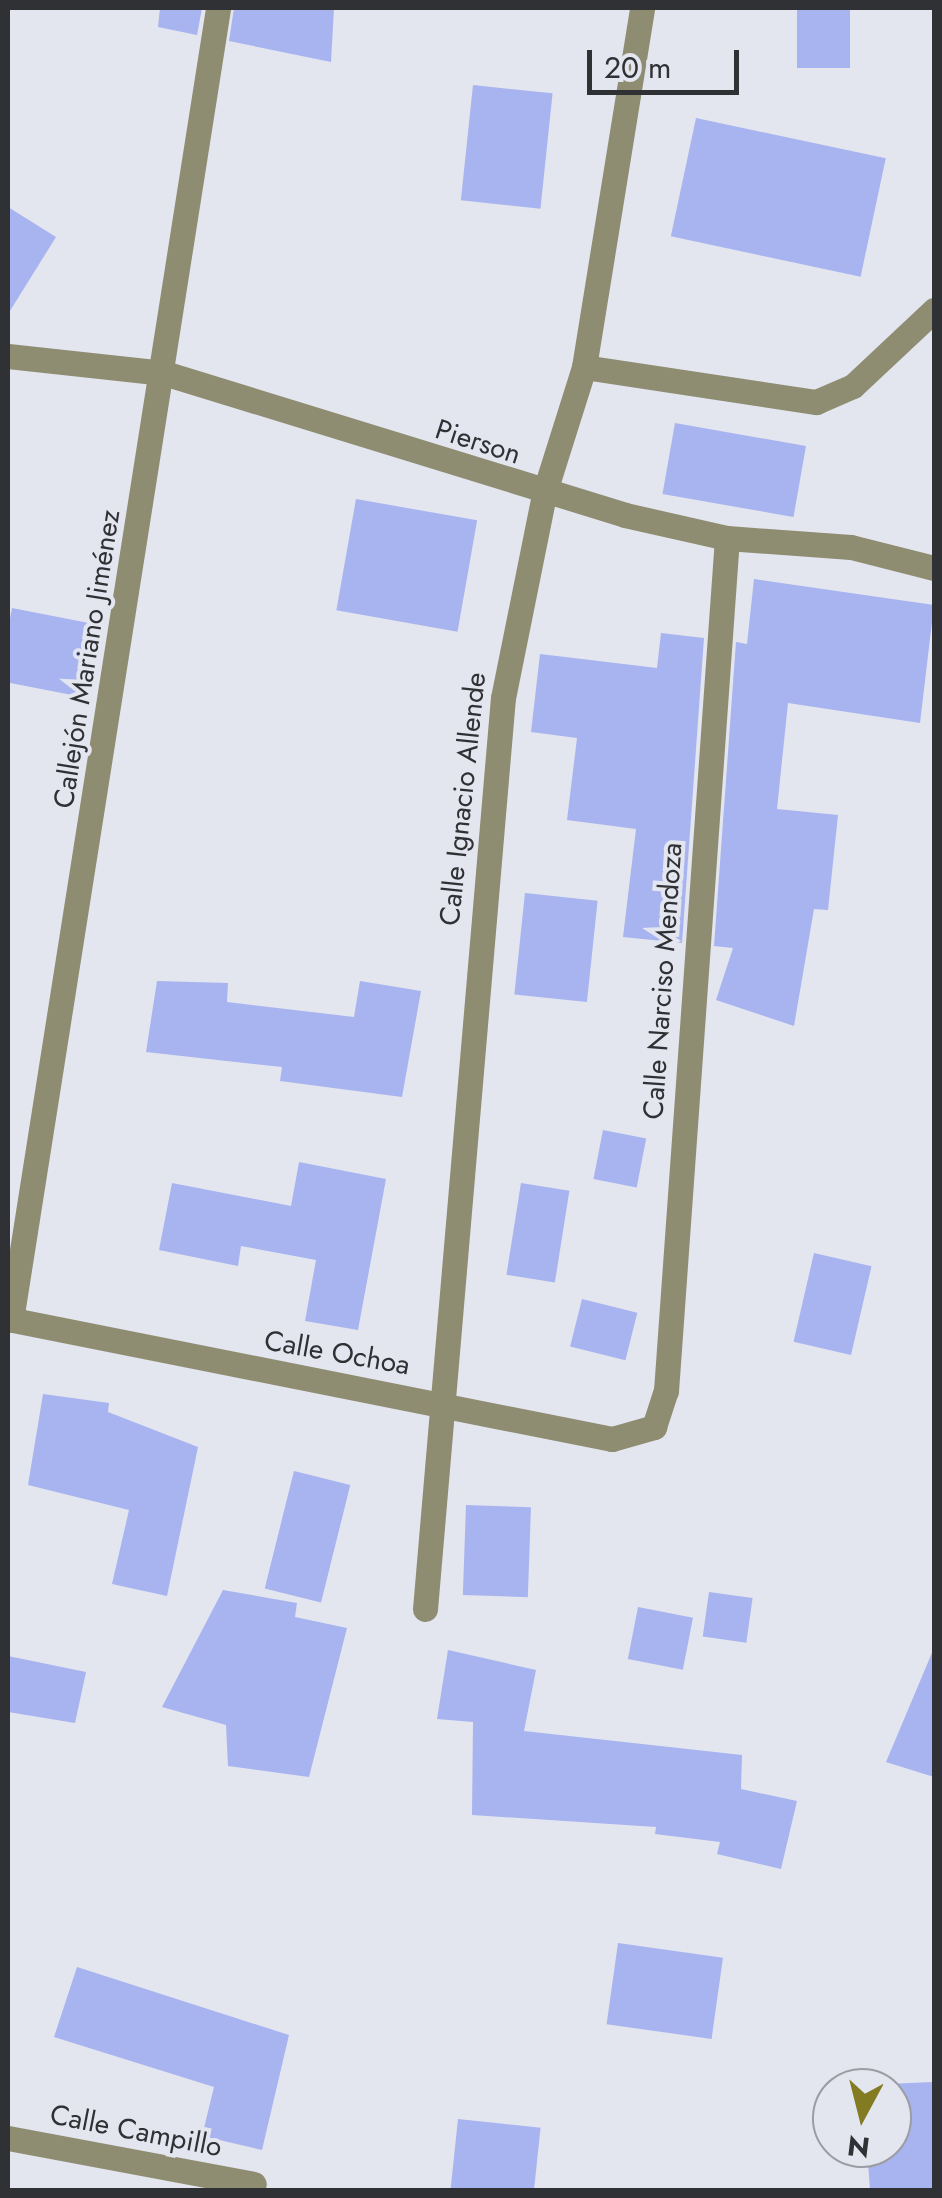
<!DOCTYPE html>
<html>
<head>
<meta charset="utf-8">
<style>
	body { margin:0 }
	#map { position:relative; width:942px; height:2198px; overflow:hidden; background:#e3e5ef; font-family:Jost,sans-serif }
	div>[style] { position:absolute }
	.building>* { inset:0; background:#a8b4ef; transform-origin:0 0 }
	.minor>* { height:25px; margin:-12.5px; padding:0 12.5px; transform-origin:12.5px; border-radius:12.5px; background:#8e8c71 }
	span { translate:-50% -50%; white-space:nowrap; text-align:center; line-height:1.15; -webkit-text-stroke:8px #e3e5ef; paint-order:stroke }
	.street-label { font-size:28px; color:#303134 }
	.frame { position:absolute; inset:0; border:10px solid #303134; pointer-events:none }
	.north { position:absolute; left:812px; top:2068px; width:100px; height:100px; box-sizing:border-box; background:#e3e5ef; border:2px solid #9b9da4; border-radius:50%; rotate:187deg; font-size:28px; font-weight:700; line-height:40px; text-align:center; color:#303134 }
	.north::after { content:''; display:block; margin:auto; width:35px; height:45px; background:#837b21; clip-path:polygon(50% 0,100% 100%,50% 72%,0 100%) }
	.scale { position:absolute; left:587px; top:50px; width:152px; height:45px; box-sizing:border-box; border:5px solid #303134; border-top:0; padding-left:12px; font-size:30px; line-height:35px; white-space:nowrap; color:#303134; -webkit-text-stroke:8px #e3e5ef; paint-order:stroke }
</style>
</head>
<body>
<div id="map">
	<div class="building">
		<i style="clip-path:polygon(160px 8px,202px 8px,197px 35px,158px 27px)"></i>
		<i style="clip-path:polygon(234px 8px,334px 8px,331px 62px,229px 41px)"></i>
		<i style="left:797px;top:8px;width:53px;height:60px"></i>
		<i style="left:473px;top:85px;width:80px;height:116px;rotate:6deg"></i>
		<i style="left:696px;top:118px;width:194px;height:121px;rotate:12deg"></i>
		<i style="clip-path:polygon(8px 207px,56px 237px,8px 314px)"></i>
		<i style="left:675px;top:423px;width:133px;height:72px;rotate:10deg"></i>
		<i style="left:356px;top:499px;width:123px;height:113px;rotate:10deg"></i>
		<i style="clip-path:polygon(754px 579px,934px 605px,920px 723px,788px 703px,777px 809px,838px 815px,828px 910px,814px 909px,794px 1026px,716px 1000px,733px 948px,714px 946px,736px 642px,747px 644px)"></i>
		<i style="left:12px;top:608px;width:86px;height:74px;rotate:11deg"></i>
		<i style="clip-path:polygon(661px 633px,704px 638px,682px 943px,623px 937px,636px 829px,567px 820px,577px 738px,531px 732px,540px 654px,657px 668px)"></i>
		<i style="left:525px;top:893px;width:73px;height:102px;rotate:6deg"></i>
		<i style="clip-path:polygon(157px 981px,228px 983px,227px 1002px,354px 1017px,360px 981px,421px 991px,402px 1097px,280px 1081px,282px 1067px,146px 1052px)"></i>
		<i style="left:603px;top:1130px;width:44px;height:50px;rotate:11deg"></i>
		<i style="clip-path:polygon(299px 1162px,386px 1179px,358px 1330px,305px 1321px,316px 1260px,241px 1246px,238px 1266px,159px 1250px,172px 1183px,291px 1206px)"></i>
		<i style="left:521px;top:1183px;width:49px;height:93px;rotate:9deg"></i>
		<i style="left:814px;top:1253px;width:59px;height:91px;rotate:13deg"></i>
		<i style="left:582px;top:1299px;width:57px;height:49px;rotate:14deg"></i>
		<i style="clip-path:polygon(43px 1394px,109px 1403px,108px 1412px,198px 1447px,167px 1596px,112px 1584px,129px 1510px,28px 1485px)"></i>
		<i style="left:294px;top:1471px;width:58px;height:121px;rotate:14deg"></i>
		<i style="left:466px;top:1505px;width:65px;height:90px;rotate:2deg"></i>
		<i style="clip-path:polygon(223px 1590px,297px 1603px,295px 1617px,347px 1628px,309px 1777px,228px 1766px,226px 1725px,162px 1707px)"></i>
		<i style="left:709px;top:1592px;width:44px;height:45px;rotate:8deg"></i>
		<i style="left:638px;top:1607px;width:56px;height:53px;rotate:11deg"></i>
		<i style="clip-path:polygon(934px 1648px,934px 1777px,886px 1762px)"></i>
		<i style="clip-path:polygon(448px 1650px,536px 1670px,524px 1731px,742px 1755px,741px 1789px,797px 1801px,781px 1869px,717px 1854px,720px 1842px,655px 1834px,656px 1827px,472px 1815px,473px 1722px,437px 1719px)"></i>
		<i style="clip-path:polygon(8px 1656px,86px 1672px,75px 1723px,8px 1712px)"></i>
		<i style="left:618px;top:1943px;width:106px;height:82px;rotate:8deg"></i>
		<i style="clip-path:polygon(77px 1967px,289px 2035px,262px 2150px,202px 2136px,214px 2087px,54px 2037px)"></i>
		<i style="clip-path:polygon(934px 2082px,934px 2190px,870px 2190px,867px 2148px,892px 2148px,892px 2088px,861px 2085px)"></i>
		<i style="left:458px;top:2119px;width:83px;height:71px;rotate:6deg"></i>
	</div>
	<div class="minor">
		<i style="left:8px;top:356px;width:157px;rotate:6.2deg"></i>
		<i style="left:164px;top:373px;width:482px;rotate:17.1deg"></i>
		<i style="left:625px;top:515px;width:105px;rotate:12.7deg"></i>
		<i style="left:727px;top:538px;width:124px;rotate:4.2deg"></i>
		<i style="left:851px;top:547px;width:86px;rotate:14.2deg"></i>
		<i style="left:584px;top:367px;width:235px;rotate:8.6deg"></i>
		<i style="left:816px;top:402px;width:40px;rotate:-23.4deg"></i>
		<i style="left:853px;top:386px;width:111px;rotate:-43.2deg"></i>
		<i style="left:8px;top:1319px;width:616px;rotate:11.24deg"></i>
		<i style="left:612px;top:1439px;width:44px;rotate:-15.9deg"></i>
		<i style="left:654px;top:1427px;width:38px;rotate:-72deg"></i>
		<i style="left:666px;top:1391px;width:855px;rotate:-85.91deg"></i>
		<i style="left:11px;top:1320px;width:1328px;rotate:-81.03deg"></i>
		<i style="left:425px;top:1609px;width:914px;rotate:-85.11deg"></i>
		<i style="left:503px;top:698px;width:208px;rotate:-78.6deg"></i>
		<i style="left:544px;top:494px;width:133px;rotate:-72.5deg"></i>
		<i style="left:584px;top:367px;width:364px;rotate:-80.8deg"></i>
		<i style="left:8px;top:2138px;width:250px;rotate:10.6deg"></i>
	</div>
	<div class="street-label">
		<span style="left:478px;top:442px;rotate:18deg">Pierson</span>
		<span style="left:87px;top:659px;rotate:-81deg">Callejón Mariano Jiménez</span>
		<span style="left:463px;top:799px;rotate:-84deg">Calle Ignacio Allende</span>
		<span style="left:663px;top:981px;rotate:-86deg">Calle Narciso Mendoza</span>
		<span style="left:337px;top:1353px;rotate:10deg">Calle Ochoa</span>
		<span style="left:136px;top:2131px;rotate:11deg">Calle Campillo</span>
	</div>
	<div class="frame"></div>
	<div class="north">N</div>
	<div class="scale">20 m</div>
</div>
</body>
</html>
